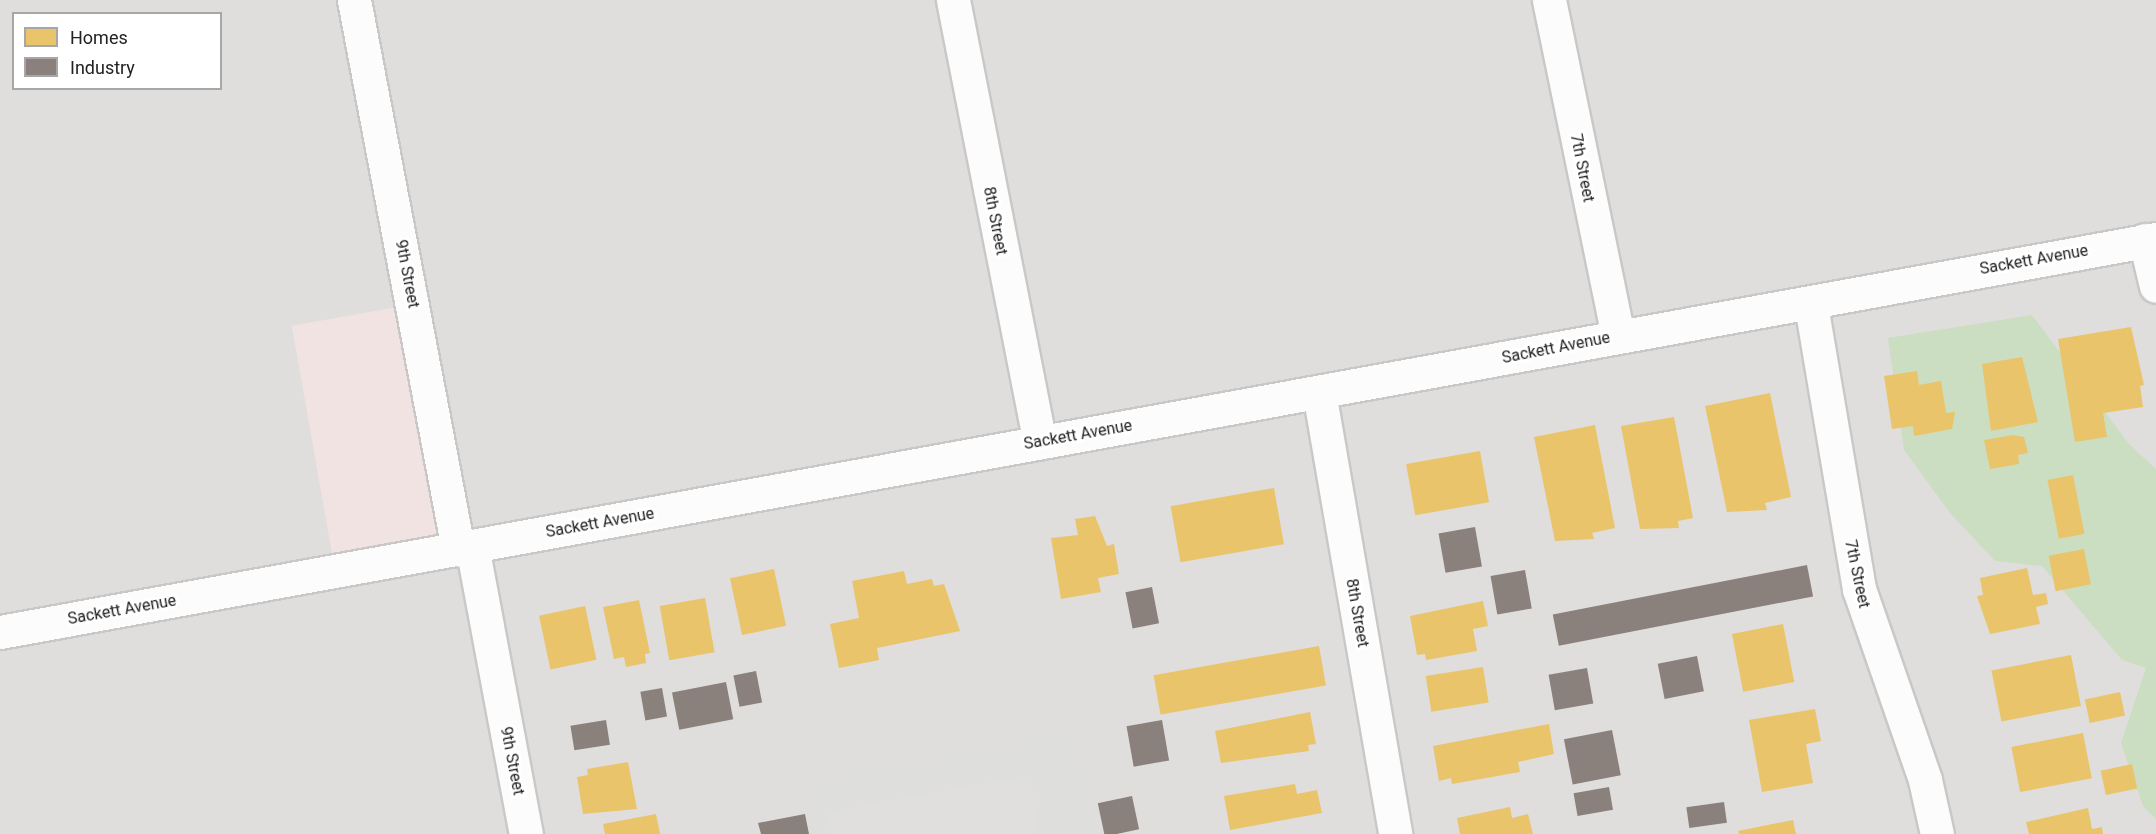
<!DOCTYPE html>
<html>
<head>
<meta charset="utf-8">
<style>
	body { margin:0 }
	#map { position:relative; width:2156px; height:834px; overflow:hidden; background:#f0eeeb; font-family:Roboto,sans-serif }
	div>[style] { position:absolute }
	.residential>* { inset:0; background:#dfdedc }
	.commercial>* { inset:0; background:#f1e3e1; transform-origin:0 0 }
	.religious>* { inset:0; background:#dededc }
	.forest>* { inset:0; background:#cbdec1 }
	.parking>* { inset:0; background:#e0dfde }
	.homes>* { inset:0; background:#e9c46a; transform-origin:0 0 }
	.industry>* { inset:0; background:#8a817c; transform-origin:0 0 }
	.roads { filter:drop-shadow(2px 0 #c9c8c7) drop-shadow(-2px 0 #c9c8c7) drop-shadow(0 2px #c9c8c7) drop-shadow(0 -2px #c9c8c7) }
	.minor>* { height:33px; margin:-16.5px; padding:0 16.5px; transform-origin:16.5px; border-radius:16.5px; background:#fdfcfc }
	span { translate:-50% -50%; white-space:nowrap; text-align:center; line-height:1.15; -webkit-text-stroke:6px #fff; paint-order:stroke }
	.street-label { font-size:16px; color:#222 }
	.legend { position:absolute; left:12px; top:12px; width:210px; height:78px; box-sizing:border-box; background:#fff; border:2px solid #a7a7a7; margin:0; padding:8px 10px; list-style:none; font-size:18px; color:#222 }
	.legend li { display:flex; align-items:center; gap:12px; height:30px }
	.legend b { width:30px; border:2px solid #a7a7a7 }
</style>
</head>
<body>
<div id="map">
	<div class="residential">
		<i style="clip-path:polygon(evenodd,0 0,2156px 0,2156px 834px,0 834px,0 0,14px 14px,220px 14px,220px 88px,14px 88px,14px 14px)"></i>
	</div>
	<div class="commercial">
		<i style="left:409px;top:305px;width:244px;height:119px;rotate:80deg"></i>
	</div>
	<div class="religious">
		<i style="clip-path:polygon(1076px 734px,1093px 834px,822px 834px,813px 782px)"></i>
	</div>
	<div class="forest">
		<i style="clip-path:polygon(2032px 315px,2129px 444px,2156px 469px,2156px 819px,2143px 806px,2121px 743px,2146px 668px,2122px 660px,2042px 566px,1995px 561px,1950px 513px,1904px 450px,1888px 338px)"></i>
	</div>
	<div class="parking">
		<i style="clip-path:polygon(1031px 775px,1037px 834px,832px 834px,828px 812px)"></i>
	</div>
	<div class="homes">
		<i style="clip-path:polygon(2131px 327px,2144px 385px,2140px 386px,2143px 407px,2103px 413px,2107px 437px,2075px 442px,2058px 339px)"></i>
		<i style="clip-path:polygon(2022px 357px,2038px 422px,1991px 431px,1982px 364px)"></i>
		<i style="clip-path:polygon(1917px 371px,1919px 385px,1941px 381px,1946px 413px,1955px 412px,1952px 429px,1914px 436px,1913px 426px,1892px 429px,1884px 376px)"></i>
		<i style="clip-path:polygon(1770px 393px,1791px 497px,1765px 503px,1767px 510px,1727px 512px,1705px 406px)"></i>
		<i style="clip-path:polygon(1674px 417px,1693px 518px,1678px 521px,1679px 528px,1640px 529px,1621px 426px)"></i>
		<i style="clip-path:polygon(1595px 425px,1615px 528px,1592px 533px,1594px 539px,1555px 541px,1534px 437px)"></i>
		<i style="clip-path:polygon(2013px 435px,2024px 437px,2028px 453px,2018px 455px,2019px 464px,1990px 469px,1984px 440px)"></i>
		<i style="left:1480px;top:451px;width:52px;height:75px;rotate:80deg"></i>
		<i style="left:2073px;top:475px;width:60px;height:26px;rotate:79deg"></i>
		<i style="left:1274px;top:488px;width:57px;height:105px;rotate:80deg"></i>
		<i style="clip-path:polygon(1095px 516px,1107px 546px,1114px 544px,1119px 574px,1098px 578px,1101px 592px,1061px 599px,1051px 538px,1078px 535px,1075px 519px)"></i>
		<i style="left:2084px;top:549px;width:36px;height:36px;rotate:79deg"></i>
		<i style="clip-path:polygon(2027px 568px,2033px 595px,2046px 593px,2048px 604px,2036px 607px,2040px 624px,1990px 634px,1977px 596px,1983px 595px,1980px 578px)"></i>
		<i style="left:774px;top:569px;width:58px;height:45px;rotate:78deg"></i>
		<i style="clip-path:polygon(904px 571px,907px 584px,932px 579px,934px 586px,944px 584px,960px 631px,877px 648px,879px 660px,839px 668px,830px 624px,859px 618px,852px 581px)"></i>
		<i style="left:705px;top:598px;width:55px;height:46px;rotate:80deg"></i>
		<i style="clip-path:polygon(639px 600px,650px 653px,645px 654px,646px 663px,626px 667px,624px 657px,614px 659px,603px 607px)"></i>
		<i style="clip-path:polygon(1483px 601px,1488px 626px,1473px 629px,1477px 651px,1426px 660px,1425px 654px,1417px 655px,1410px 616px)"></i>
		<i style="left:585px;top:606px;width:55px;height:47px;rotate:78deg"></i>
		<i style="left:1783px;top:624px;width:59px;height:52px;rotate:79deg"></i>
		<i style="left:1319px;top:646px;width:40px;height:168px;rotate:80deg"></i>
		<i style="left:2071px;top:655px;width:52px;height:81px;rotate:79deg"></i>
		<i style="left:1483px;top:667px;width:36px;height:58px;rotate:81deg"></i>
		<i style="left:2120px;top:692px;width:24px;height:36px;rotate:78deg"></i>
		<i style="clip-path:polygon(1815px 709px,1821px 741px,1806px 744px,1813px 783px,1762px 792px,1749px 720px)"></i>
		<i style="clip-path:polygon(1310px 712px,1316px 744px,1308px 745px,1309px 751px,1221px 763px,1215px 731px)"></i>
		<i style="clip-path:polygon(1549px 724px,1554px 754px,1518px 762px,1520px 772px,1452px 784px,1451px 778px,1439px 781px,1433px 746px)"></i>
		<i style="left:2083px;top:733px;width:46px;height:73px;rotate:79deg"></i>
		<i style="clip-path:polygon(628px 762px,637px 809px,583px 814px,577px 777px,588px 775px,587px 769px)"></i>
		<i style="left:2132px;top:764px;width:25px;height:32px;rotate:78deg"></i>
		<i style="clip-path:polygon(1295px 784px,1297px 794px,1317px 790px,1322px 813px,1230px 830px,1224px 796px)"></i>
		<i style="clip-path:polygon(1510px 807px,1512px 818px,1528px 814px,1533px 834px,1460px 834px,1457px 818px)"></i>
		<i style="clip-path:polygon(2088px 808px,2092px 829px,2102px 827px,2103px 834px,2029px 834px,2026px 822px)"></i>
		<i style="clip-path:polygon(656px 814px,660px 834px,605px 834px,603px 824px)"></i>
		<i style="clip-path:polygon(1793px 820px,1796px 834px,1739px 834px,1738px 831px)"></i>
	</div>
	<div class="industry">
		<i style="left:1475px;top:527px;width:40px;height:37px;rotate:80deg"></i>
		<i style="left:1807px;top:565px;width:32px;height:259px;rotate:79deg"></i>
		<i style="left:1525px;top:570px;width:39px;height:35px;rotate:80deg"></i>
		<i style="left:1152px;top:587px;width:37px;height:27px;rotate:79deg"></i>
		<i style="left:1697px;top:656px;width:36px;height:40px;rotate:79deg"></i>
		<i style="left:1587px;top:668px;width:36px;height:39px;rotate:80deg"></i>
		<i style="left:756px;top:671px;width:32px;height:23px;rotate:79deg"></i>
		<i style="left:726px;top:682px;width:38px;height:55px;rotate:79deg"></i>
		<i style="left:662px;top:688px;width:29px;height:22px;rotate:80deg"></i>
		<i style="left:606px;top:720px;width:25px;height:36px;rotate:81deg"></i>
		<i style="left:1162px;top:720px;width:41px;height:36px;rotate:80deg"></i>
		<i style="left:1612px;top:730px;width:46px;height:49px;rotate:79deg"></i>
		<i style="left:1609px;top:787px;width:23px;height:36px;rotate:80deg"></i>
		<i style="left:1132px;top:796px;width:34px;height:35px;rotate:78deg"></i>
		<i style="left:1724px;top:802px;width:21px;height:38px;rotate:82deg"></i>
		<i style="clip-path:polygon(805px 814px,809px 834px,761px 834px,758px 823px)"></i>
	</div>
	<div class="roads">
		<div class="minor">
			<i style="left:354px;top:0;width:559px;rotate:79.27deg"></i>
			<i style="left:953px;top:0;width:450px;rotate:78.9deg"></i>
			<i style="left:1549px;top:0;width:343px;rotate:78.4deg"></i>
			<i style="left:2145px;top:240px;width:47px;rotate:76.6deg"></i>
			<i style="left:1811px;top:305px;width:288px;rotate:80.4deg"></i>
			<i style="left:1859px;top:589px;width:202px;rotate:70.9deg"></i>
			<i style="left:1925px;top:780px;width:55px;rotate:77.5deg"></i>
			<i style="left:1319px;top:392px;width:448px;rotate:80.2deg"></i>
			<i style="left:472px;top:546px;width:293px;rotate:79.4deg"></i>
			<i style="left:0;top:632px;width:2192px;rotate:-10.33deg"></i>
		</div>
	</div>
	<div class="street-label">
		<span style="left:1582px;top:168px;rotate:79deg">7th Street</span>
		<span style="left:995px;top:221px;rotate:79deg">8th Street</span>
		<span style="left:2034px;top:260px;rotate:-10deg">Sackett Avenue</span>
		<span style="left:407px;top:274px;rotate:79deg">9th Street</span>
		<span style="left:1556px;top:348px;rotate:-11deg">Sackett Avenue</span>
		<span style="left:1078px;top:435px;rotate:-10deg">Sackett Avenue</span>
		<span style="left:600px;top:523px;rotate:-10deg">Sackett Avenue</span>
		<span style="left:1857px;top:574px;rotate:78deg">7th Street</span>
		<span style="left:122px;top:610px;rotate:-10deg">Sackett Avenue</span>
		<span style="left:1357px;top:613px;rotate:80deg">8th Street</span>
		<span style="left:512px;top:761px;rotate:79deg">9th Street</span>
	</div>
	<ul class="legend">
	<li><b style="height:16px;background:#e9c46a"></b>Homes</li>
	<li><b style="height:16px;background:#8a817c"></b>Industry</li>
	</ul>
</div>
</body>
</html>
